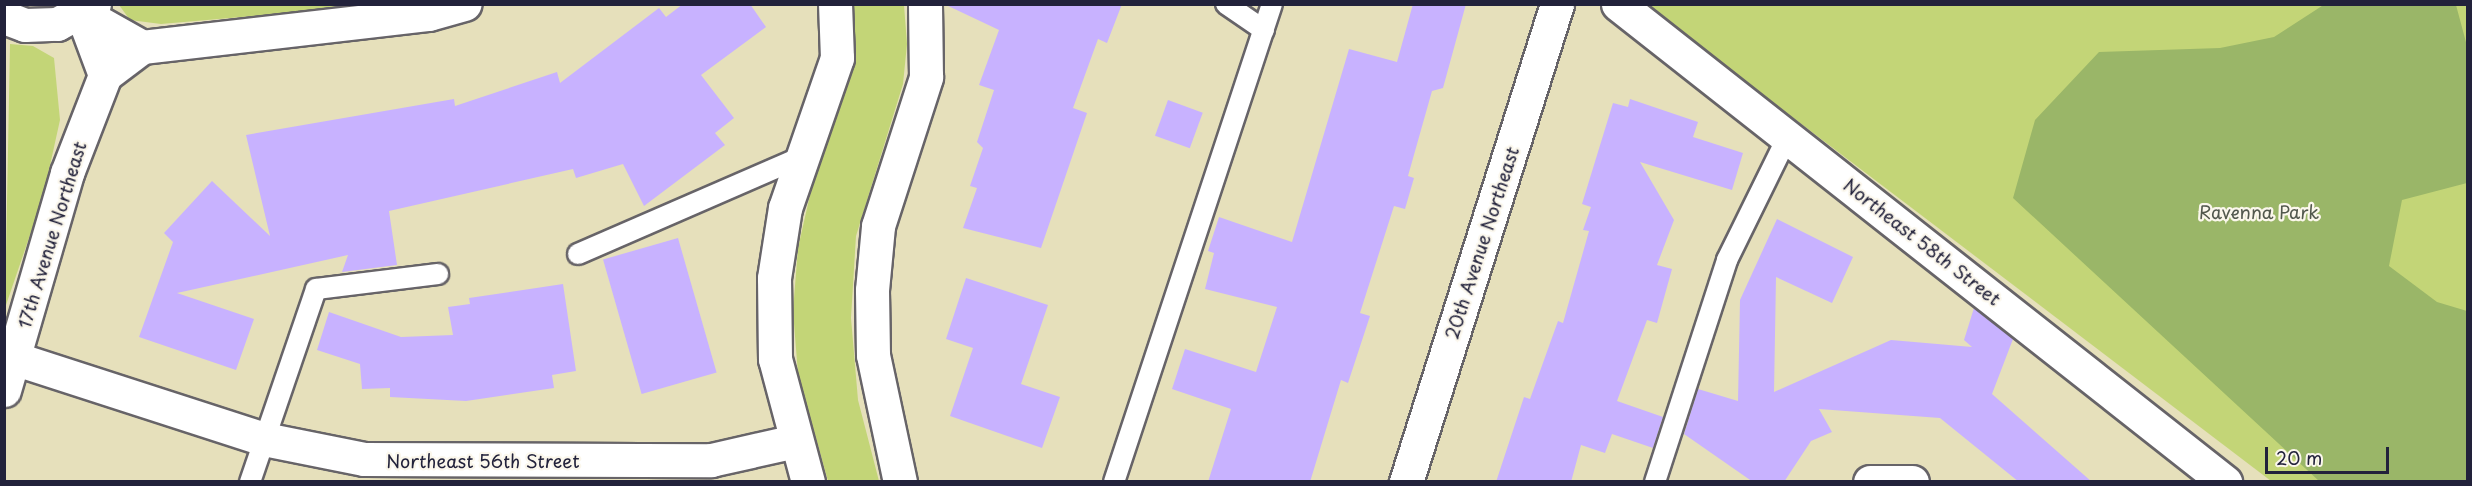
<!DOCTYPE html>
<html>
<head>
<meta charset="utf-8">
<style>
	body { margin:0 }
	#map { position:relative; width:2472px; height:486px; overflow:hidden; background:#e6e0bb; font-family:"Playpen Sans",sans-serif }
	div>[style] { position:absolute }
	.green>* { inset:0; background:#c3d577 }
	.forest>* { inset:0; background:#9ab668 }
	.building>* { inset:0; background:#c8b2ff; transform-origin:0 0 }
	.roads { filter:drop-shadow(2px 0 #676468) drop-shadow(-2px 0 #676468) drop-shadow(0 2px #676468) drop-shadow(0 -2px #676468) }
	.lane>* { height:20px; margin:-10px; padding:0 10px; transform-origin:10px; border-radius:10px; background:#fff }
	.street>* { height:33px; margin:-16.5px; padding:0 16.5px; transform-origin:16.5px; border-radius:16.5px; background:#fff }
	.secondary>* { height:33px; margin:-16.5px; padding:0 16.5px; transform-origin:16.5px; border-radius:16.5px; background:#fff }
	span { translate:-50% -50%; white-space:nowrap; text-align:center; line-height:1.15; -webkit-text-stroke:4.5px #fbf7ec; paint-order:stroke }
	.park-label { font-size:18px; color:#52584d }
	.street-label { font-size:18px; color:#22223b }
	.frame { position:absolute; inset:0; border:6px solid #22223b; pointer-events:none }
	.scale { position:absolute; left:2265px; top:447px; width:124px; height:27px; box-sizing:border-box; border:3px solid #22223b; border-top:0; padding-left:8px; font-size:18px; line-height:21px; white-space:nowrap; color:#22223b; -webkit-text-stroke:4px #fbf7ec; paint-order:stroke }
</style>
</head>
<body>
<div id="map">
	<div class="green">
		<i style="clip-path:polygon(119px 5px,379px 5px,161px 24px,130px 20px)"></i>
		<i style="clip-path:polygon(854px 5px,904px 5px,907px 44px,903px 84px,856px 236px,851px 318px,858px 400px,879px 481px,828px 481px,798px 374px,793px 311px,798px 248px,812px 186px,851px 73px)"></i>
		<i style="clip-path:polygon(1651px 5px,2467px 5px,2467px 481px,2271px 481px,1658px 15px)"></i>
		<i style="clip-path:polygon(10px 44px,33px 46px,54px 58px,60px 120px,43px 197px,5px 308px)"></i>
	</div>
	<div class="forest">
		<i style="clip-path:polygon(2325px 4px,2456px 5px,2467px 46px,2467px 183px,2402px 200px,2389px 266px,2437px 302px,2467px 311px,2467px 481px,2319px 481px,2013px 198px,2035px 120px,2099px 52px,2220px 48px,2274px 37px)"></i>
	</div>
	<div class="building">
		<i style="clip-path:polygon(683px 4px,750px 4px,766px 27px,701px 75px,734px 118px,715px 133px,725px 145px,644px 206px,623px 164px,576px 178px,573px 169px,389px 211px,397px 265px,342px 272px,348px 255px,177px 293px,254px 319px,236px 370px,139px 337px,173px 242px,164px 233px,212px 181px,270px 236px,246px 135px,454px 99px,455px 106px,557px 72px,560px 83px,659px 8px,666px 17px)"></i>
		<i style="clip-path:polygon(944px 4px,1122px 4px,1107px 43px,1098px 39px,1073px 108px,1087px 113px,1041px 248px,963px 228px,977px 188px,970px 186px,983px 148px,977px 142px,994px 90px,979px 85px,999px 30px)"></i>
		<i style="clip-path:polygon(1413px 4px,1466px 4px,1443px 88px,1432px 91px,1408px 176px,1414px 178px,1405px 209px,1394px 206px,1360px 313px,1370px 316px,1348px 383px,1341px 380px,1310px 482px,1208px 482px,1231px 409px,1172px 389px,1185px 349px,1256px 372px,1277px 307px,1205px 289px,1214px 253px,1208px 251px,1219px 217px,1292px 242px,1349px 49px,1397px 62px)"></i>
		<i style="clip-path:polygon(1630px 99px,1698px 122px,1693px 137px,1743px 153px,1732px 190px,1640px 162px,1674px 220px,1657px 265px,1672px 269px,1657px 323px,1647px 320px,1617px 401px,1663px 417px,1653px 448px,1612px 434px,1605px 453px,1581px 445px,1571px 482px,1496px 482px,1524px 397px,1530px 399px,1558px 321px,1563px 323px,1589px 231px,1583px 230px,1591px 207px,1582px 204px,1613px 103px,1628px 107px)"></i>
		<i style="left:1168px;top:100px;width:37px;height:38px;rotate:20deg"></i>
		<i style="clip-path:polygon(1777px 219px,1853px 257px,1832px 303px,1776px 277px,1774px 392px,1891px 340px,1972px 347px,1964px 340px,1974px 308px,2013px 339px,1992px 394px,2092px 482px,2019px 482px,1940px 418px,1819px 409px,1832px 432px,1811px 441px,1784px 482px,1753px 482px,1684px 434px,1698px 389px,1738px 401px,1740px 300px)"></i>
		<i style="left:678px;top:238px;width:140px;height:78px;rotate:74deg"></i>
		<i style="clip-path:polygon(966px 278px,1048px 305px,1021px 384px,1060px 397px,1042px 448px,950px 416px,973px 348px,946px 339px)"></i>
		<i style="clip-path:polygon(563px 284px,576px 371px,552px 375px,554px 388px,466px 401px,390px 397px,390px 388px,362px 389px,360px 364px,317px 350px,329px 312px,401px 337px,453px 335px,448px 307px,470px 304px,469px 298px)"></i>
	</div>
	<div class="roads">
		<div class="lane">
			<i style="left:1226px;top:4px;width:46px;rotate:34.4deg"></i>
			<i style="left:578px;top:254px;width:245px;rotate:-23.5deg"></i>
			<i style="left:250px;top:482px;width:204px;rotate:-71.1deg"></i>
			<i style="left:316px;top:289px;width:123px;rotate:-7deg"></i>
			<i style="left:1114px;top:482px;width:503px;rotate:-71.71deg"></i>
			<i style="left:1655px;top:482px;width:233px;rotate:-72deg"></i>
			<i style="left:1727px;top:260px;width:138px;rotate:-63.8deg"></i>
		</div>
		<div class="street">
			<i style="left:1618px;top:4px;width:773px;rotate:38.22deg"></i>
			<i style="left:4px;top:355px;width:273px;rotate:17.9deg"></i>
			<i style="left:264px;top:439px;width:102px;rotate:11.3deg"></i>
			<i style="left:364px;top:459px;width:347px;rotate:0.2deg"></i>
			<i style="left:711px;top:460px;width:86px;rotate:-12.7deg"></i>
			<i style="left:4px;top:390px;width:226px;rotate:-73.8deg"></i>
			<i style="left:67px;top:173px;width:105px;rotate:-68.8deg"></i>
			<i style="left:105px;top:75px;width:66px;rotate:-110.4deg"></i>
			<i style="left:1406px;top:482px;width:501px;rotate:-72.47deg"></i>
			<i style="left:1870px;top:482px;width:42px"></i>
		</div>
		<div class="secondary">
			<i style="left:82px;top:13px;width:69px;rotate:29.5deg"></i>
			<i style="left:142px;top:47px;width:289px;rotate:-6.6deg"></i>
			<i style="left:429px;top:14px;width:37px;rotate:-16deg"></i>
			<i style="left:4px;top:17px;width:22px;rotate:21deg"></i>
			<i style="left:25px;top:25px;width:32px;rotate:-2deg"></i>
			<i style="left:57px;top:24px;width:42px;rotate:-28.4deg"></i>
			<i style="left:105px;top:75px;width:46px;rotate:-37.1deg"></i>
			<i style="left:808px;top:482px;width:127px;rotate:-105deg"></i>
			<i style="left:775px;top:359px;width:81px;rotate:-90.7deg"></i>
			<i style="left:774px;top:278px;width:71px;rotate:-81.1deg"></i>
			<i style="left:785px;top:208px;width:159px;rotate:-70.9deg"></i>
			<i style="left:837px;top:58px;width:54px;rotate:-92.1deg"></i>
			<i style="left:900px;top:482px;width:130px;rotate:-102deg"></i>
			<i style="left:873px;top:355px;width:65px;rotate:-90.9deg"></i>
			<i style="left:872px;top:290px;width:64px;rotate:-84.6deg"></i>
			<i style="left:878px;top:226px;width:157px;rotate:-72.1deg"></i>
			<i style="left:926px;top:77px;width:73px;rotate:-90.8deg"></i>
		</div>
	</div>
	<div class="park-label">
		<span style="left:2259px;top:212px">Ravenna Park</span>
	</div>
	<div class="street-label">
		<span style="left:52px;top:235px;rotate:-73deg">17th Avenue Northeast</span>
		<span style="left:1922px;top:242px;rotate:38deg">Northeast 58th Street</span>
		<span style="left:1482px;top:243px;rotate:-72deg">20th Avenue Northeast</span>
		<span style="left:483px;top:461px">Northeast 56th Street</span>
	</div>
	<div class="frame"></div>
	<div class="scale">20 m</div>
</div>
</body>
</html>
